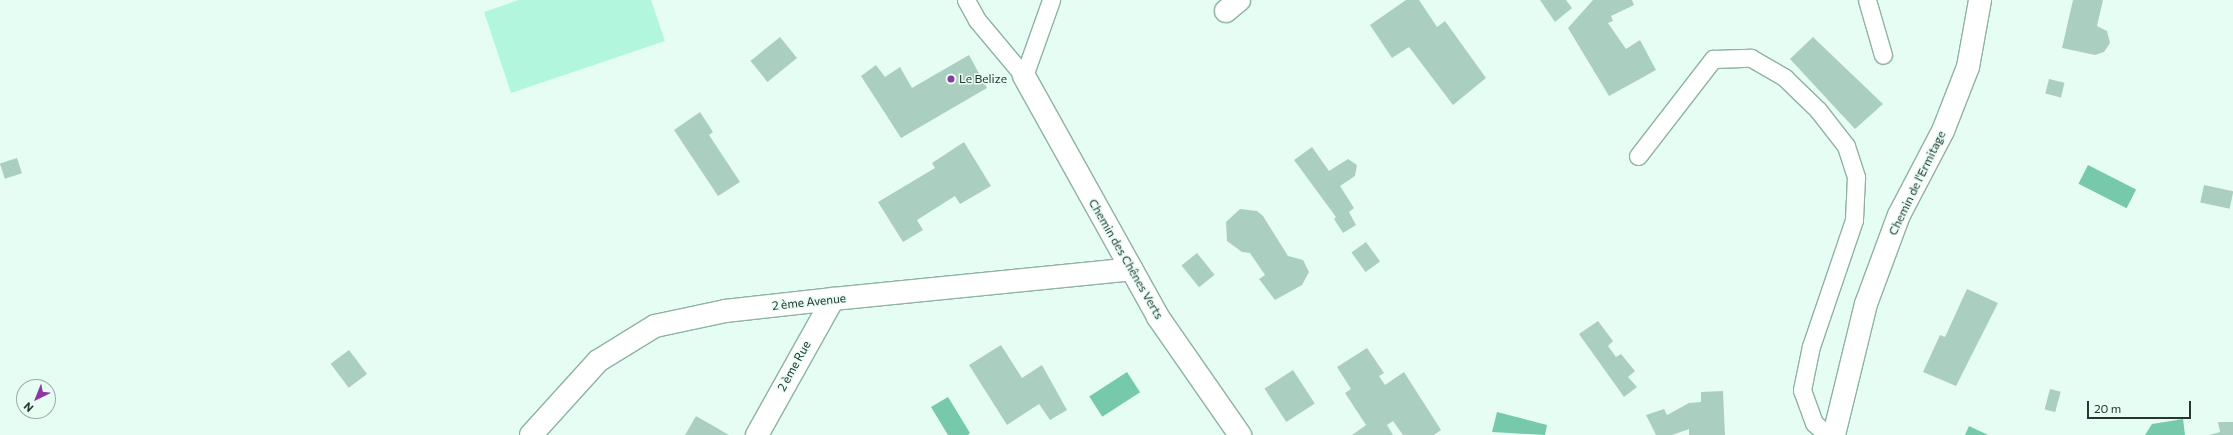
<!DOCTYPE html>
<html>
<head>
<meta charset="utf-8">
<style>
	body { margin:0 }
	#map { position:relative; width:2233px; height:435px; overflow:hidden; background:#e6fdf4; font-family:Commissioner,sans-serif }
	div>[style] { position:absolute }
	.green>* { inset:0; background:#b2f7dd }
	.water>* { inset:0; background:#76c9ab; transform-origin:0 0 }
	.building>* { inset:0; background:#aacfc0; transform-origin:0 0 }
	.roads { filter:drop-shadow(1px 0 #8eb2a3) drop-shadow(-1px 0 #8eb2a3) drop-shadow(0 1px #8eb2a3) drop-shadow(0 -1px #8eb2a3) }
	.service>* { height:17px; margin:-8.5px; padding:0 8.5px; transform-origin:8.5px; border-radius:8.5px; background:#fff }
	.minor>* { height:22px; margin:-11px; padding:0 11px; transform-origin:11px; border-radius:11px; background:#fff }
	.dots>* { width:11px; height:11px; translate:-50% -50%; box-sizing:border-box; border:2px solid #e6fdf4; border-radius:50% }
	span { translate:-50% -50%; white-space:nowrap; text-align:center; line-height:1.15; -webkit-text-stroke:3px #e6fdf4; paint-order:stroke }
	.poi-label { font-size:12px; color:#273630 }
	.left { translate:0 -50%; text-align:left }
	.street-label { font-size:12px; color:#273630 }
	.north { position:absolute; left:16px; top:379px; width:40px; height:40px; box-sizing:border-box; background:#e6fdf4; border:1px solid #9aada6; border-radius:50%; rotate:223deg; font-size:11px; font-weight:700; line-height:16px; text-align:center; color:#273630 }
	.north::after { content:''; display:block; margin:auto; width:14px; height:18px; background:#8e38a5; clip-path:polygon(50% 0,100% 100%,50% 72%,0 100%) }
	.scale { position:absolute; left:2087px; top:401px; width:104px; height:18px; box-sizing:border-box; border:2px solid #273630; border-top:0; padding-left:5px; font-size:12px; line-height:14px; white-space:nowrap; color:#273630; -webkit-text-stroke:3px #e6fdf4; paint-order:stroke }
</style>
</head>
<body>
<div id="map">
	<div class="green">
		<i style="clip-path:polygon(519px 0,651px 0,665px 41px,511px 93px,484px 12px)"></i>
	</div>
	<div class="water">
		<i style="left:2088px;top:165px;width:54px;height:21px;rotate:27deg"></i>
		<i style="left:1127px;top:372px;width:24px;height:45px;rotate:57deg"></i>
		<i style="clip-path:polygon(948px 397px,970px 433px,968px 435px,948px 435px,931px 407px)"></i>
		<i style="clip-path:polygon(1497px 412px,1547px 425px,1545px 435px,1492px 432px)"></i>
		<i style="clip-path:polygon(2183px 419px,2185px 435px,2145px 435px,2152px 424px)"></i>
		<i style="clip-path:polygon(1969px 426px,1988px 435px,1965px 435px)"></i>
	</div>
	<div class="building">
		<i style="clip-path:polygon(1406px 0,1419px 0,1437px 27px,1445px 21px,1486px 78px,1453px 105px,1409px 47px,1392px 58px,1370px 25px)"></i>
		<i style="clip-path:polygon(1540px 0,1566px 0,1572px 8px,1555px 22px)"></i>
		<i style="clip-path:polygon(1593px 0,1632px 0,1634px 5px,1611px 16px,1613px 21px,1608px 23px,1626px 49px,1640px 40px,1656px 70px,1609px 96px,1568px 28px)"></i>
		<i style="clip-path:polygon(2073px 0,2103px 0,2097px 26px,2107px 31px,2110px 43px,2104px 52px,2095px 55px,2062px 48px)"></i>
		<i style="left:780px;top:37px;width:27px;height:38px;rotate:51deg"></i>
		<i style="clip-path:polygon(1813px 37px,1883px 104px,1855px 129px,1790px 59px)"></i>
		<i style="clip-path:polygon(969px 55px,987px 88px,901px 138px,861px 76px,876px 65px,885px 77px,900px 67px,912px 88px)"></i>
		<i style="left:2049px;top:79px;width:16px;height:15px;rotate:14deg"></i>
		<i style="clip-path:polygon(700px 112px,713px 132px,709px 135px,740px 182px,718px 196px,674px 130px)"></i>
		<i style="clip-path:polygon(964px 142px,991px 186px,960px 204px,955px 196px,917px 220px,923px 230px,903px 242px,878px 202px,935px 168px,932px 163px)"></i>
		<i style="clip-path:polygon(1312px 147px,1329px 171px,1348px 159px,1357px 165px,1355px 176px,1340px 186px,1354px 208px,1349px 212px,1356px 225px,1343px 233px,1334px 219px,1336px 217px,1294px 160px)"></i>
		<i style="left:17px;top:158px;width:16px;height:18px;rotate:72deg"></i>
		<i style="left:2204px;top:185px;width:30px;height:18px;rotate:12deg"></i>
		<i style="clip-path:polygon(1240px 209px,1257px 211px,1263px 216px,1288px 256px,1303px 260px,1309px 272px,1302px 285px,1275px 300px,1259px 279px,1265px 275px,1250px 253px,1242px 252px,1227px 241px,1226px 222px)"></i>
		<i style="left:1366px;top:242px;width:24px;height:18px;rotate:54deg"></i>
		<i style="left:1197px;top:253px;width:28px;height:20px;rotate:51deg"></i>
		<i style="clip-path:polygon(1967px 289px,1998px 303px,1956px 386px,1923px 372px,1940px 335px,1945px 337px)"></i>
		<i style="clip-path:polygon(1598px 321px,1613px 341px,1608px 346px,1616px 357px,1621px 354px,1635px 371px,1628px 377px,1637px 387px,1624px 397px,1579px 334px)"></i>
		<i style="clip-path:polygon(1001px 345px,1022px 378px,1042px 365px,1067px 410px,1050px 420px,1039px 404px,1007px 425px,969px 365px)"></i>
		<i style="clip-path:polygon(1367px 348px,1384px 373px,1379px 376px,1385px 385px,1404px 372px,1441px 430px,1434px 435px,1403px 435px,1393px 421px,1387px 425px,1393px 435px,1352px 435px,1366px 425px,1345px 393px,1351px 389px,1337px 367px)"></i>
		<i style="left:349px;top:350px;width:30px;height:23px;rotate:53deg"></i>
		<i style="left:1293px;top:370px;width:40px;height:34px;rotate:57deg"></i>
		<i style="left:2050px;top:389px;width:11px;height:21px;rotate:15deg"></i>
		<i style="clip-path:polygon(1723px 391px,1725px 435px,1689px 435px,1689px 429px,1672px 435px,1656px 435px,1646px 415px,1664px 409px,1667px 415px,1689px 403px,1701px 402px,1701px 392px)"></i>
		<i style="clip-path:polygon(696px 416px,729px 435px,685px 435px)"></i>
		<i style="clip-path:polygon(2218px 422px,2233px 422px,2233px 435px,2209px 435px,2220px 432px)"></i>
	</div>
	<div class="roads">
		<div class="service">
			<i style="left:966px;top:0;width:23px;rotate:61deg"></i>
			<i style="left:977px;top:20px;width:73px;rotate:50deg"></i>
			<i style="left:1024px;top:76px;width:81px;rotate:-70.4deg"></i>
			<i style="left:1867px;top:0;width:57px;rotate:73.8deg"></i>
			<i style="left:1638px;top:156px;width:123px;rotate:-52.3deg"></i>
			<i style="left:1713px;top:59px;width:38px;rotate:-2deg"></i>
			<i style="left:1751px;top:58px;width:39px;rotate:30deg"></i>
			<i style="left:1785px;top:78px;width:46px;rotate:44.1deg"></i>
			<i style="left:1818px;top:110px;width:46px;rotate:52.1deg"></i>
			<i style="left:1846px;top:146px;width:33px;rotate:72deg"></i>
			<i style="left:1856px;top:177px;width:43px;rotate:92.7deg"></i>
			<i style="left:1854px;top:220px;width:133px;rotate:108.8deg"></i>
			<i style="left:1811px;top:346px;width:45px;rotate:101.6deg"></i>
			<i style="left:1802px;top:390px;width:35px;rotate:70deg"></i>
			<i style="left:1814px;top:423px;width:18px;rotate:41deg"></i>
		</div>
		<div class="minor">
			<i style="left:1226px;top:11px;width:17px;rotate:-40deg"></i>
			<i style="left:1024px;top:76px;width:276px;rotate:60.9deg"></i>
			<i style="left:1158px;top:317px;width:144px;rotate:55.2deg"></i>
			<i style="left:531px;top:435px;width:100px;rotate:-47.8deg"></i>
			<i style="left:598px;top:361px;width:67px;rotate:-31.6deg"></i>
			<i style="left:655px;top:326px;width:72px;rotate:-12.1deg"></i>
			<i style="left:725px;top:311px;width:109px;rotate:-6.3deg"></i>
			<i style="left:833px;top:299px;width:300px;rotate:-5.7deg"></i>
			<i style="left:757px;top:435px;width:156px;rotate:-60.8deg"></i>
			<i style="left:1834px;top:435px;width:135px;rotate:-76.3deg"></i>
			<i style="left:1866px;top:304px;width:95px;rotate:-69.7deg"></i>
			<i style="left:1899px;top:215px;width:95px;rotate:-62.4deg"></i>
			<i style="left:1943px;top:131px;width:69px;rotate:-68.7deg"></i>
			<i style="left:1968px;top:67px;width:68px;rotate:-79.8deg"></i>
		</div>
	</div>
	<div class="dots">
		<i style="left:951px;top:79px;background:#8e38a5"></i>
	</div>
	<div class="poi-label">
		<span class="left" style="left:959px;top:79px">Le Belize</span>
	</div>
	<div class="street-label">
		<span style="left:1917px;top:183px;rotate:-64deg">Chemin de l'Ermitage</span>
		<span style="left:1126px;top:259px;rotate:60deg">Chemin des Chênes Verts</span>
		<span style="left:809px;top:302px;rotate:-6deg">2 ème Avenue</span>
		<span style="left:794px;top:366px;rotate:-61deg">2 ème Rue</span>
	</div>
	<div class="north">N</div>
	<div class="scale">20 m</div>
</div>
</body>
</html>
